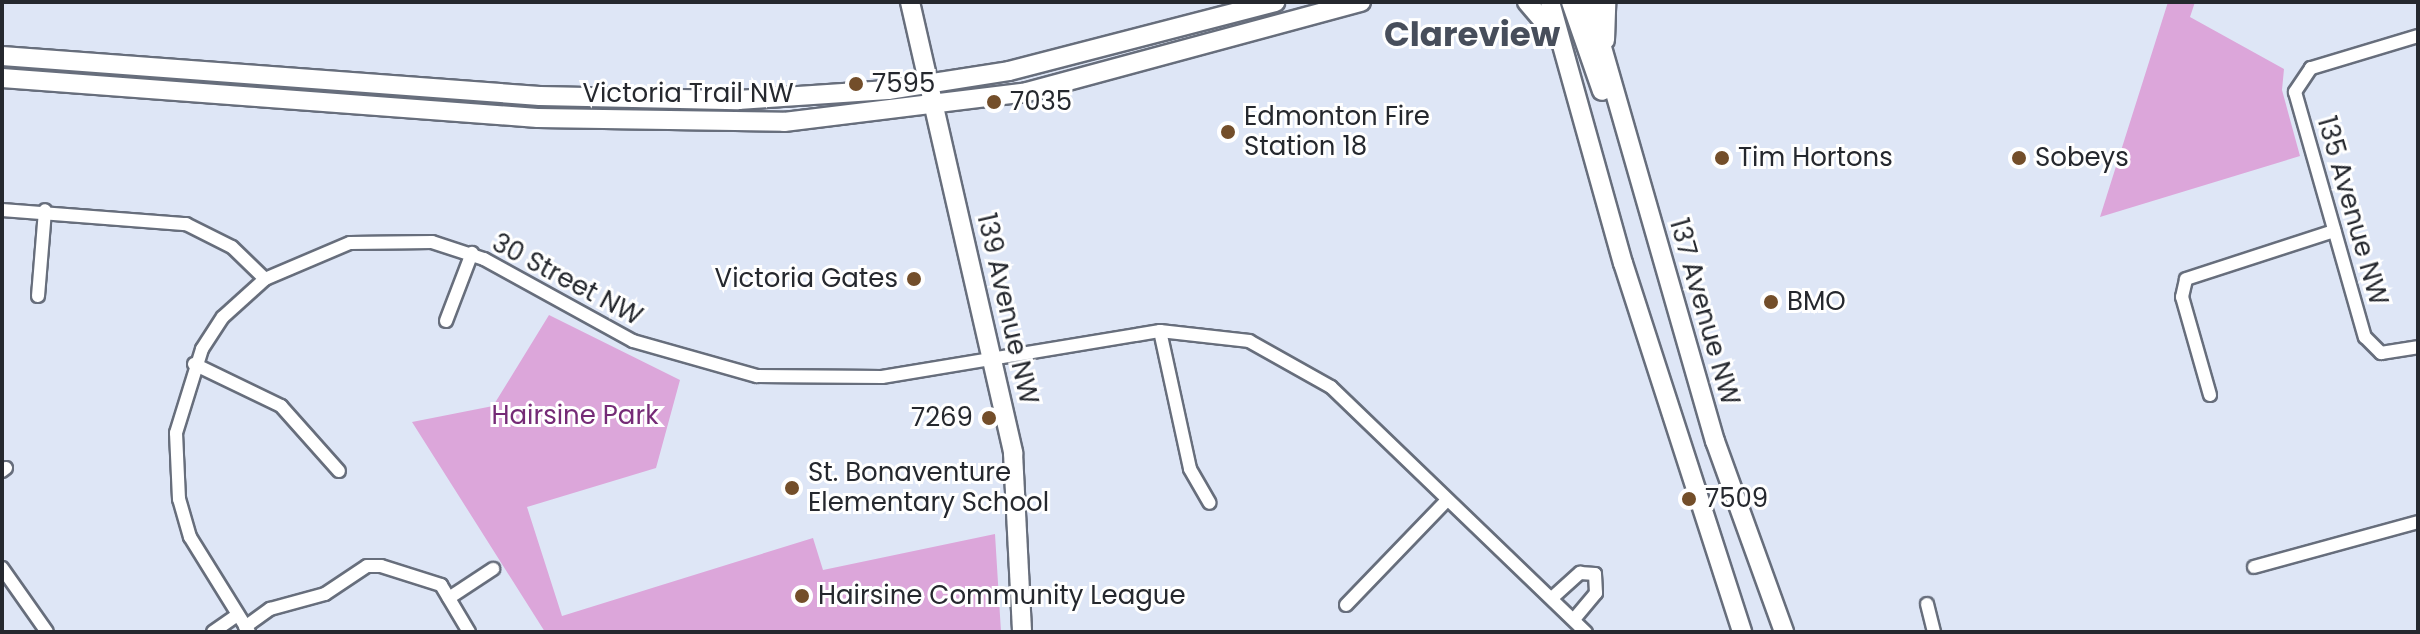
<!DOCTYPE html>
<html>
<head>
<meta charset="utf-8">
<style>
	body { margin:0 }
	#map { position:relative; width:2420px; height:634px; overflow:hidden; background:#dee6f6; font-family:Poppins,sans-serif }
	div>[style] { position:absolute }
	.green>* { inset:0; background:#dca6da }
	.roads { filter:drop-shadow(2px 0 #676e7c) drop-shadow(-2px 0 #676e7c) drop-shadow(0 2px #676e7c) drop-shadow(0 -2px #676e7c) }
	.street>* { height:12px; margin:-6px; padding:0 6px; transform-origin:6px; border-radius:6px; background:#fff }
	.secondary>* { height:18px; margin:-9px; padding:0 9px; transform-origin:9px; border-radius:9px; background:#fff }
	.dots>* { width:22px; height:22px; translate:-50% -50%; box-sizing:border-box; border:4px solid #fff; border-radius:50% }
	span { translate:-50% -50%; white-space:nowrap; text-align:center; line-height:1.15; -webkit-text-stroke:6px #fff; paint-order:stroke }
	.poi-label { font-size:26px; color:#25282e }
	.left { translate:0 -50%; text-align:left }
	.right { translate:-100% -50%; text-align:right }
	.street-label { font-size:26px; color:#25282e }
	.park-label { font-size:26px; color:#752b76 }
	.district-label { font-size:34px; color:#474e5b; font-weight:700 }
	.frame { position:absolute; inset:0; border:4px solid #25282e; pointer-events:none }
</style>
</head>
<body>
<div id="map">
	<div class="green">
		<i style="clip-path:polygon(2168px 2px,2195px 2px,2190px 17px,2284px 69px,2282px 90px,2300px 156px,2100px 217px)"></i>
		<i style="clip-path:polygon(549px 315px,680px 380px,656px 468px,527px 507px,562px 616px,813px 538px,823px 570px,995px 534px,1001px 632px,545px 632px,412px 422px,493px 406px)"></i>
	</div>
	<div class="roads">
		<div class="street">
			<i style="left:2418px;top:36px;width:112px;rotate:163.3deg"></i>
			<i style="left:2311px;top:68px;width:29px;rotate:124deg"></i>
			<i style="left:2295px;top:92px;width:255px;rotate:74.1deg"></i>
			<i style="left:2365px;top:337px;width:23px;rotate:45deg"></i>
			<i style="left:2381px;top:353px;width:37px;rotate:-9deg"></i>
			<i style="left:2px;top:210px;width:185px;rotate:4.4deg"></i>
			<i style="left:186px;top:224px;width:51px;rotate:26.6deg"></i>
			<i style="left:232px;top:247px;width:46px;rotate:44.1deg"></i>
			<i style="left:265px;top:279px;width:92px;rotate:-23deg"></i>
			<i style="left:350px;top:243px;width:82px;rotate:-0.7deg"></i>
			<i style="left:432px;top:242px;width:55px;rotate:18.1deg"></i>
			<i style="left:484px;top:259px;width:170px;rotate:28.8deg"></i>
			<i style="left:633px;top:341px;width:129px;rotate:15.8deg"></i>
			<i style="left:757px;top:376px;width:125px;rotate:0.5deg"></i>
			<i style="left:882px;top:377px;width:282px;rotate:-9.4deg"></i>
			<i style="left:1160px;top:331px;width:90px;rotate:6.4deg"></i>
			<i style="left:1249px;top:341px;width:94px;rotate:29.3deg"></i>
			<i style="left:1331px;top:387px;width:354px;rotate:43.9deg"></i>
			<i style="left:38px;top:296px;width:86px;rotate:-85.3deg"></i>
			<i style="left:446px;top:321px;width:73px;rotate:-69.1deg"></i>
			<i style="left:1160px;top:331px;width:141px;rotate:77.7deg"></i>
			<i style="left:1190px;top:469px;width:39px;rotate:60deg"></i>
			<i style="left:194px;top:364px;width:97px;rotate:25.8deg"></i>
			<i style="left:281px;top:406px;width:87px;rotate:48.3deg"></i>
			<i style="left:2210px;top:395px;width:102px;rotate:-105.9deg"></i>
			<i style="left:2182px;top:297px;width:18px;rotate:-77deg"></i>
			<i style="left:2186px;top:279px;width:156px;rotate:-18deg"></i>
			<i style="left:2px;top:471px;width:5px;rotate:-37deg"></i>
			<i style="left:2254px;top:567px;width:170px;rotate:-15.3deg"></i>
			<i style="left:2px;top:568px;width:78px;rotate:54.9deg"></i>
			<i style="left:449px;top:598px;width:53px;rotate:-33.4deg"></i>
			<i style="left:1552px;top:598px;width:38px;rotate:-42deg"></i>
			<i style="left:1580px;top:573px;width:15px;rotate:4deg"></i>
			<i style="left:1595px;top:574px;width:19px;rotate:87deg"></i>
			<i style="left:1596px;top:593px;width:34px;rotate:130deg"></i>
			<i style="left:1927px;top:604px;width:29px;rotate:76deg"></i>
			<i style="left:1346px;top:605px;width:146px;rotate:-46.1deg"></i>
			<i style="left:245px;top:627px;width:31px;rotate:-36deg"></i>
			<i style="left:270px;top:609px;width:57px;rotate:-15.3deg"></i>
			<i style="left:325px;top:594px;width:50px;rotate:-33.7deg"></i>
			<i style="left:367px;top:566px;width:14px"></i>
			<i style="left:381px;top:566px;width:63px;rotate:17.6deg"></i>
			<i style="left:441px;top:585px;width:55px;rotate:59.2deg"></i>
			<i style="left:213px;top:632px;width:29px;rotate:-35deg"></i>
			<i style="left:249px;top:632px;width:112px;rotate:-121.8deg"></i>
			<i style="left:190px;top:537px;width:40px;rotate:-106deg"></i>
			<i style="left:179px;top:499px;width:66px;rotate:-92.6deg"></i>
			<i style="left:176px;top:433px;width:88px;rotate:-72.8deg"></i>
			<i style="left:202px;top:349px;width:38px;rotate:-57deg"></i>
			<i style="left:223px;top:317px;width:57px;rotate:-42.1deg"></i>
		</div>
		<div class="secondary">
			<i style="left:910px;top:2px;width:463px;rotate:77.1deg"></i>
			<i style="left:1013px;top:453px;width:179px;rotate:87.1deg"></i>
			<i style="left:1527px;top:2px;width:45px;rotate:49.5deg"></i>
			<i style="left:1550px;top:2px;width:271px;rotate:74.4deg"></i>
			<i style="left:1623px;top:263px;width:388px;rotate:72.1deg"></i>
			<i style="left:1571px;top:2px;width:94px;rotate:70.8deg"></i>
			<i style="left:1589px;top:2px;width:457px;rotate:74deg"></i>
			<i style="left:1715px;top:441px;width:203px;rotate:70.1deg"></i>
			<i style="left:1605px;top:40px;width:38px;rotate:-88deg"></i>
			<i style="left:2px;top:56px;width:539px;rotate:4.25deg"></i>
			<i style="left:540px;top:96px;width:198px;rotate:1.2deg"></i>
			<i style="left:738px;top:100px;width:150px;rotate:-3.8deg"></i>
			<i style="left:888px;top:90px;width:122px;rotate:-8.9deg"></i>
			<i style="left:1009px;top:71px;width:275px;rotate:-14.5deg"></i>
			<i style="left:2px;top:78px;width:537px;rotate:4.27deg"></i>
			<i style="left:538px;top:118px;width:246px;rotate:0.9deg"></i>
			<i style="left:784px;top:122px;width:245px;rotate:-7deg"></i>
			<i style="left:1027px;top:92px;width:346px;rotate:-15.1deg"></i>
		</div>
	</div>
	<div class="dots">
		<i style="left:856px;top:84px;background:#734e2a"></i>
		<i style="left:994px;top:102px;background:#734e2a"></i>
		<i style="left:1228px;top:132px;background:#734e2a"></i>
		<i style="left:1722px;top:158px;background:#734e2a"></i>
		<i style="left:2019px;top:158px;background:#734e2a"></i>
		<i style="left:914px;top:279px;background:#734e2a"></i>
		<i style="left:1771px;top:302px;background:#734e2a"></i>
		<i style="left:989px;top:418px;background:#734e2a"></i>
		<i style="left:792px;top:488px;background:#734e2a"></i>
		<i style="left:1689px;top:499px;background:#734e2a"></i>
		<i style="left:802px;top:596px;background:#734e2a"></i>
	</div>
	<div class="poi-label">
		<span class="left" style="left:872px;top:84px">7595</span>
		<span class="left" style="left:1010px;top:102px">7035</span>
		<span class="left" style="left:1244px;top:132px">Edmonton Fire<br>Station 18</span>
		<span class="left" style="left:1738px;top:158px">Tim Hortons</span>
		<span class="left" style="left:2035px;top:158px">Sobeys</span>
		<span class="right" style="left:898px;top:279px">Victoria Gates</span>
		<span class="left" style="left:1787px;top:302px">BMO</span>
		<span class="right" style="left:973px;top:418px">7269</span>
		<span class="left" style="left:808px;top:488px">St. Bonaventure<br>Elementary School</span>
		<span class="left" style="left:1705px;top:499px">7509</span>
		<span class="left" style="left:818px;top:596px">Hairsine Community League</span>
	</div>
	<div class="street-label">
		<span style="left:688px;top:94px">Victoria Trail NW</span>
		<span style="left:2352px;top:211px;rotate:74deg">135 Avenue NW</span>
		<span style="left:567px;top:280px;rotate:28deg">30 Street NW</span>
		<span style="left:1007px;top:309px;rotate:77deg">139 Avenue NW</span>
		<span style="left:1704px;top:312px;rotate:74deg">137 Avenue NW</span>
	</div>
	<div class="park-label">
		<span style="left:575px;top:416px">Hairsine Park</span>
	</div>
	<div class="district-label">
		<span style="left:1472px;top:35px">Clareview</span>
	</div>
	<div class="frame"></div>
</div>
</body>
</html>
